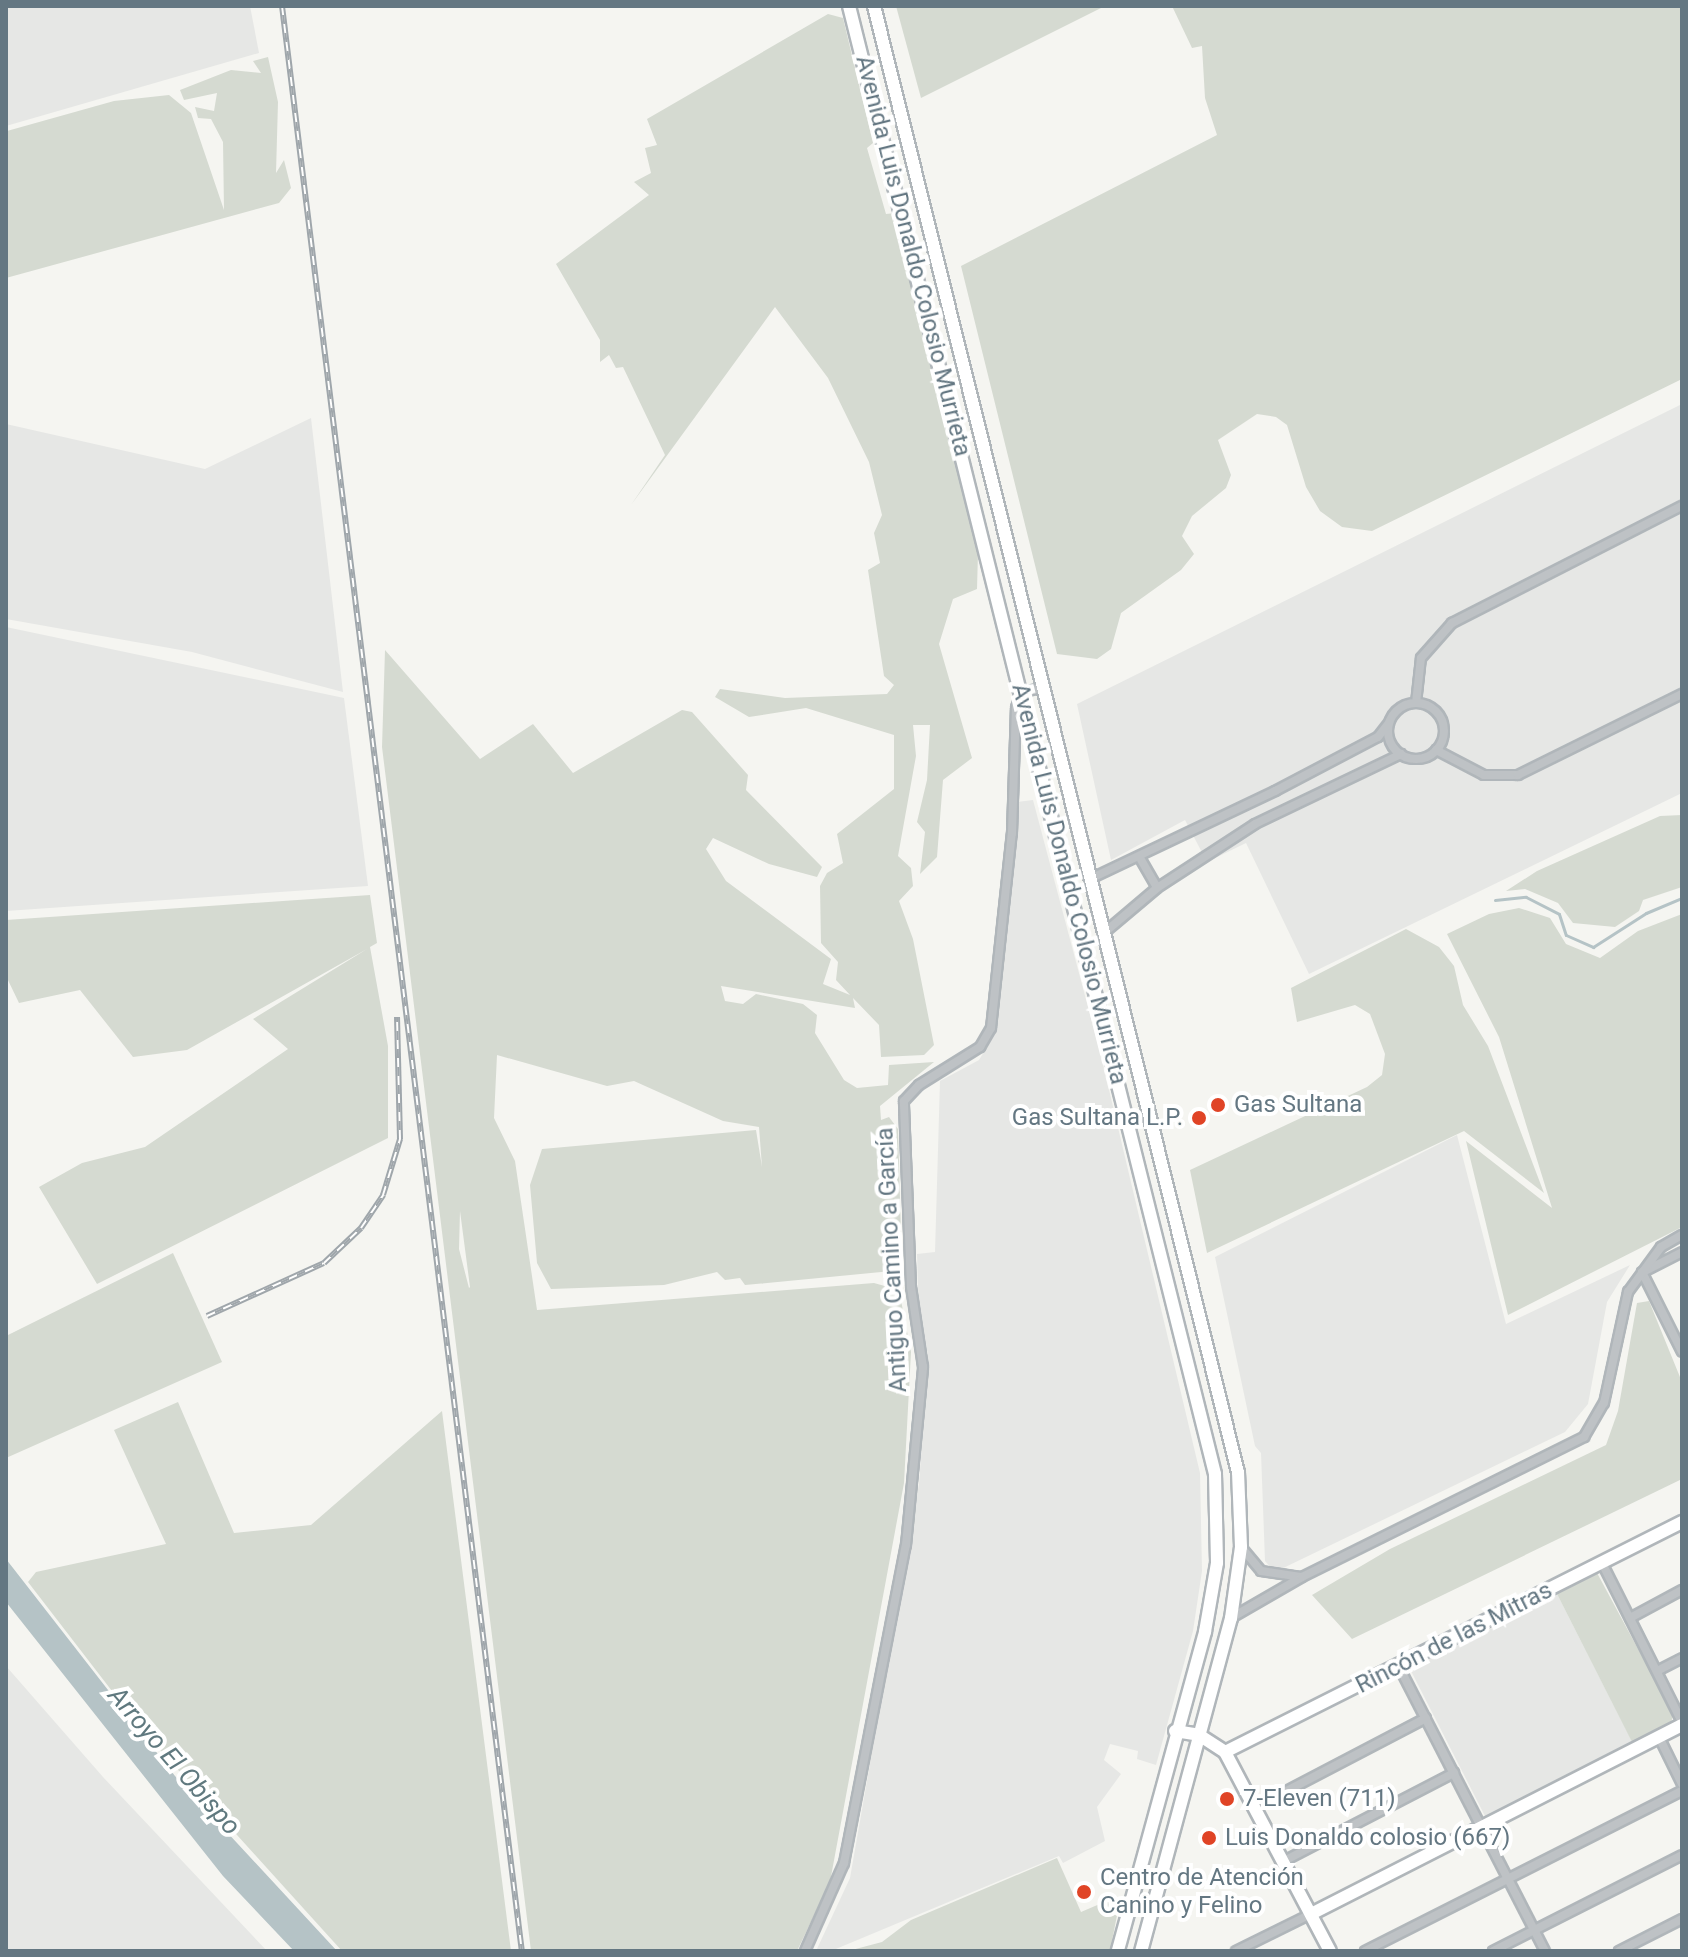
<!DOCTYPE html>
<html>
<head>
<meta charset="utf-8">
<style>
	body { margin:0 }
	#map { position:relative; width:1688px; height:1957px; overflow:hidden; background:#f5f5f1; font-family:Roboto,sans-serif }
	div>[style] { position:absolute }
	.built>* { inset:0; background:#e6e7e5; transform-origin:0 0 }
	.green>* { inset:0; background:#d5dad1 }
	.water>* { inset:0; background:#b5c3c6 }
	.stream>* { height:3px; margin:-1.5px; padding:0 1.5px; transform-origin:1.5px; border-radius:1.5px; background:#b5c3c6 }
	.roads { filter:drop-shadow(2px 0 #b0b6ba) drop-shadow(-2px 0 #b0b6ba) drop-shadow(0 2px #b0b6ba) drop-shadow(0 -2px #b0b6ba) }
	.street>* { height:8px; margin:-4px; padding:0 4px; transform-origin:4px; border-radius:4px; background:#bec2c5 }
	.street>.ring { margin:-4px; padding:0; box-sizing:content-box; background:none; border:8px solid #bec2c5; border-radius:50% }
	.secondary>* { height:12px; margin:-6px; padding:0 6px; transform-origin:6px; border-radius:6px; background:#fff }
	.rail>* { height:6px; margin-top:-3px; transform-origin:0; background:repeating-linear-gradient(90deg,#fff 0 9px,#9fa6ab 0 18px); box-sizing:border-box; border-block:2px solid #9fa6ab }
	.dots>* { width:22px; height:22px; translate:-50% -50%; box-sizing:border-box; border:4px solid #fff; border-radius:50% }
	span { translate:-50% -50%; white-space:nowrap; text-align:center; line-height:1.15; -webkit-text-stroke:8px #fff; paint-order:stroke }
	.street-label { font-size:24px; color:#647782 }
	.poi-label { font-size:24px; color:#647782 }
	.left { translate:0 -50%; text-align:left }
	.right { translate:-100% -50%; text-align:right }
	.water-label { font-size:26px; color:#60797f; font-style:italic }
	.frame { position:absolute; inset:0; border:8px solid #647782; pointer-events:none }
</style>
</head>
<body>
<div id="map">
	<div class="built">
		<i style="clip-path:polygon(6px 6px,250px 6px,259px 53px,6px 126px)"></i>
		<i style="clip-path:polygon(1682px 404px,1682px 793px,1309px 974px,1246px 843px,1207px 862px,1185px 820px,1111px 860px,1077px 704px)"></i>
		<i style="clip-path:polygon(311px 418px,343px 692px,192px 652px,6px 619px,6px 424px,205px 469px)"></i>
		<i style="clip-path:polygon(6px 627px,344px 698px,368px 886px,6px 911px)"></i>
		<i style="clip-path:polygon(1033px 800px,1101px 1056px,1200px 1473px,1202px 1571px,1193px 1631px,1156px 1765px,1137px 1759px,1138px 1751px,1110px 1744px,1104px 1760px,1121px 1774px,1097px 1807px,1105px 1841px,1063px 1863px,1059px 1856px,831px 1951px,816px 1951px,850px 1878px,919px 1484px,928px 1354px,919px 1320px,917px 1254px,935px 1252px,940px 1081px,979px 1060px,996px 1032px,1017px 802px)"></i>
		<i style="clip-path:polygon(1457px 1135px,1506px 1324px,1630px 1265px,1607px 1302px,1588px 1404px,1565px 1432px,1275px 1572px,1265px 1561px,1261px 1453px,1255px 1446px,1215px 1257px)"></i>
		<i style="left:1556px;top:1592px;width:168px;height:165px;rotate:63deg"></i>
		<i style="clip-path:polygon(6px 1666px,103px 1777px,267px 1951px,6px 1951px)"></i>
	</div>
	<div class="green">
		<i style="clip-path:polygon(896px 6px,1105px 6px,921px 98px)"></i>
		<i style="clip-path:polygon(1172px 6px,1682px 6px,1682px 379px,1372px 531px,1342px 527px,1320px 511px,1306px 487px,1287px 425px,1276px 417px,1257px 414px,1218px 440px,1231px 475px,1226px 488px,1192px 516px,1182px 536px,1194px 554px,1181px 570px,1121px 613px,1111px 649px,1097px 659px,1057px 654px,961px 266px,1217px 135px,1205px 98px,1202px 46px,1192px 48px)"></i>
		<i style="clip-path:polygon(evenodd,828px 14px,843px 18px,873px 143px,867px 148px,886px 214px,895px 213px,978px 553px,977px 589px,953px 599px,939px 644px,972px 758px,943px 780px,937px 857px,920px 874px,925px 832px,917px 822px,927px 780px,930px 725px,913px 725px,916px 756px,898px 856px,911px 868px,913px 886px,899px 901px,913px 939px,934px 1045px,924px 1055px,881px 1057px,879px 1025px,853px 998px,855px 1008px,721px 986px,725px 1001px,743px 1004px,756px 994px,803px 1004px,817px 1015px,815px 1033px,844px 1080px,857px 1088px,888px 1085px,889px 1065px,934px 1062px,880px 1106px,881px 1120px,889px 1117px,898px 1129px,902px 1270px,745px 1285px,740px 1278px,725px 1280px,717px 1272px,664px 1285px,551px 1289px,537px 1263px,530px 1185px,542px 1149px,756px 1130px,762px 1167px,759px 1127px,723px 1121px,634px 1081px,607px 1086px,497px 1055px,494px 1118px,515px 1161px,537px 1310px,874px 1283px,899px 1290px,911px 1352px,904px 1483px,830px 1882px,797px 1951px,531px 1951px,382px 747px,385px 650px,480px 759px,533px 724px,573px 773px,682px 710px,692px 712px,748px 775px,746px 790px,822px 867px,817px 877px,769px 864px,713px 838px,706px 849px,726px 881px,831px 959px,823px 984px,850px 995px,836px 980px,838px 962px,821px 943px,820px 886px,827px 873px,843px 863px,837px 834px,894px 789px,894px 735px,806px 708px,749px 717px,715px 697px,720px 689px,785px 698px,887px 694px,894px 685px,884px 676px,868px 570px,880px 563px,874px 533px,882px 515px,869px 462px,828px 378px,775px 307px,631px 505px,665px 455px,623px 367px,616px 368px,609px 355px,600px 362px,600px 340px,556px 264px,649px 195px,634px 182px,651px 173px,645px 148px,657px 145px,647px 119px,828px 14px,460px 1211px,470px 1287px,469px 1288px,459px 1249px,460px 1211px)"></i>
		<i style="clip-path:polygon(268px 57px,278px 102px,276px 173px,284px 160px,291px 188px,279px 203px,6px 278px,7px 131px,114px 101px,169px 95px,191px 113px,224px 210px,223px 142px,211px 119px,198px 118px,195px 107px,214px 111px,217px 93px,184px 100px,180px 90px,231px 70px,261px 73px,253px 61px)"></i>
		<i style="clip-path:polygon(1682px 815px,1682px 887px,1643px 900px,1639px 911px,1615px 927px,1573px 923px,1558px 903px,1525px 889px,1506px 891px,1537px 871px,1660px 816px)"></i>
		<i style="clip-path:polygon(370px 895px,377px 943px,370px 947px,388px 1046px,388px 1138px,97px 1284px,39px 1187px,82px 1163px,145px 1147px,288px 1049px,253px 1019px,367px 949px,187px 1050px,133px 1057px,80px 990px,19px 1003px,6px 976px,6px 920px)"></i>
		<i style="clip-path:polygon(1519px 908px,1550px 918px,1566px 944px,1600px 958px,1638px 931px,1682px 914px,1682px 1227px,1508px 1315px,1466px 1141px,1552px 1208px,1499px 1037px,1447px 934px,1489px 914px)"></i>
		<i style="clip-path:polygon(1406px 929px,1439px 947px,1454px 966px,1463px 1005px,1488px 1046px,1544px 1193px,1464px 1131px,1207px 1253px,1190px 1170px,1367px 1087px,1382px 1075px,1385px 1054px,1370px 1014px,1355px 1005px,1297px 1022px,1291px 988px)"></i>
		<i style="clip-path:polygon(173px 1253px,222px 1362px,6px 1458px,6px 1336px)"></i>
		<i style="clip-path:polygon(1649px 1301px,1682px 1382px,1682px 1479px,1352px 1639px,1312px 1595px,1390px 1549px,1606px 1445px,1618px 1411px,1637px 1303px)"></i>
		<i style="clip-path:polygon(178px 1402px,234px 1533px,311px 1525px,442px 1411px,511px 1951px,342px 1951px,142px 1730px,28px 1582px,36px 1572px,166px 1544px,114px 1430px)"></i>
		<i style="clip-path:polygon(1596px 1571px,1673px 1714px,1671px 1724px,1632px 1742px,1556px 1592px)"></i>
		<i style="clip-path:polygon(1057px 1858px,1081px 1912px,1116px 1897px,1120px 1900px,1110px 1951px,848px 1951px,882px 1942px,911px 1920px)"></i>
	</div>
	<div class="water">
		<i style="clip-path:polygon(6px 1559px,175px 1776px,337px 1951px,294px 1951px,223px 1876px,6px 1602px)"></i>
	</div>
	<div class="stream">
		<i style="left:1495px;top:900px;width:31px;rotate:-6deg"></i>
		<i style="left:1526px;top:897px;width:37px;rotate:27deg"></i>
		<i style="left:1559px;top:914px;width:22px;rotate:72deg"></i>
		<i style="left:1566px;top:935px;width:30px;rotate:24deg"></i>
		<i style="left:1593px;top:947px;width:63px;rotate:-32.7deg"></i>
		<i style="left:1646px;top:913px;width:39px;rotate:-23deg"></i>
	</div>
	<div class="roads">
		<div class="street">
			<i style="left:1416px;top:703px;width:45px;rotate:-83.7deg"></i>
			<i style="left:1421px;top:658px;width:47px;rotate:-48.5deg"></i>
			<i style="left:1452px;top:623px;width:258px;rotate:-27deg"></i>
			<i class="ring" style="left:1388px;top:703px;width:48px;height:48px"></i>
			<i style="left:1436px;top:750px;width:54px;rotate:27.5deg"></i>
			<i style="left:1484px;top:775px;width:34px"></i>
			<i style="left:1518px;top:775px;width:183px;rotate:-26.3deg"></i>
			<i style="left:1140px;top:858px;width:34px;rotate:60deg"></i>
			<i style="left:1092px;top:878px;width:203px;rotate:-25.4deg"></i>
			<i style="left:1275px;top:791px;width:116px;rotate:-27.7deg"></i>
			<i style="left:1378px;top:737px;width:18px;rotate:-52deg"></i>
			<i style="left:1105px;top:932px;width:68px;rotate:-40.2deg"></i>
			<i style="left:1157px;top:888px;width:117px;rotate:-33.1deg"></i>
			<i style="left:1255px;top:824px;width:162px;rotate:-25.6deg"></i>
			<i style="left:1647px;top:1270px;width:39px;rotate:-27deg"></i>
			<i style="left:1642px;top:1272px;width:89px;rotate:63.4deg"></i>
			<i style="left:1241px;top:1547px;width:31px;rotate:50deg"></i>
			<i style="left:1261px;top:1571px;width:40px;rotate:8.5deg"></i>
			<i style="left:1602px;top:1563px;width:178px;rotate:63.3deg"></i>
			<i style="left:1231px;top:1618px;width:82px;rotate:-30deg"></i>
			<i style="left:1302px;top:1577px;width:315px;rotate:-26.4deg"></i>
			<i style="left:1584px;top:1437px;width:39px;rotate:-60deg"></i>
			<i style="left:1604px;top:1403px;width:114px;rotate:-77.8deg"></i>
			<i style="left:1628px;top:1292px;width:56px;rotate:-53.7deg"></i>
			<i style="left:1661px;top:1247px;width:24px;rotate:-30deg"></i>
			<i style="left:1630px;top:1618px;width:59px;rotate:-28.3deg"></i>
			<i style="left:1399px;top:1667px;width:319px;rotate:62.8deg"></i>
			<i style="left:1657px;top:1671px;width:28px;rotate:-27deg"></i>
			<i style="left:1659px;top:1737px;width:52px;rotate:63.9deg"></i>
			<i style="left:1254px;top:1808px;width:194px;rotate:-27.6deg"></i>
			<i style="left:1282px;top:1862px;width:194px;rotate:-27.4deg"></i>
			<i style="left:805px;top:1951px;width:96px;rotate:-66.1deg"></i>
			<i style="left:844px;top:1863px;width:324px;rotate:-79deg"></i>
			<i style="left:906px;top:1545px;width:179px;rotate:-84.5deg"></i>
			<i style="left:923px;top:1367px;width:81px;rotate:-98.5deg"></i>
			<i style="left:911px;top:1287px;width:186px;rotate:-92.2deg"></i>
			<i style="left:904px;top:1101px;width:22px;rotate:-47deg"></i>
			<i style="left:919px;top:1085px;width:72px;rotate:-31.9deg"></i>
			<i style="left:980px;top:1047px;width:22px;rotate:-60deg"></i>
			<i style="left:991px;top:1028px;width:196px;rotate:-83.9deg"></i>
			<i style="left:1012px;top:833px;width:125px;rotate:-88.2deg"></i>
			<i style="left:1016px;top:708px;width:16px;rotate:-72deg"></i>
			<i style="left:1021px;top:693px;width:23px;rotate:-15deg"></i>
			<i style="left:1236px;top:1951px;width:84px;rotate:-26.3deg"></i>
			<i style="left:1365px;top:1951px;width:355px;rotate:-26.8deg"></i>
			<i style="left:1493px;top:1951px;width:212px;rotate:-26.9deg"></i>
			<i style="left:1619px;top:1951px;width:71px;rotate:-26.9deg"></i>
		</div>
		<div class="secondary">
			<i style="left:849px;top:6px;width:1513px;rotate:76deg"></i>
			<i style="left:1215px;top:1474px;width:89px;rotate:88.7deg"></i>
			<i style="left:1217px;top:1563px;width:70px;rotate:99.9deg"></i>
			<i style="left:1205px;top:1632px;width:331px;rotate:105.3deg"></i>
			<i style="left:874px;top:6px;width:1511px;rotate:76.06deg"></i>
			<i style="left:1238px;top:1472px;width:75px;rotate:87.7deg"></i>
			<i style="left:1241px;top:1547px;width:72px;rotate:98deg"></i>
			<i style="left:1231px;top:1618px;width:345px;rotate:105.1deg"></i>
			<i style="left:1175px;top:1731px;width:24px;rotate:9deg"></i>
			<i style="left:1199px;top:1735px;width:31px;rotate:33deg"></i>
			<i style="left:1225px;top:1752px;width:225px;rotate:62.2deg"></i>
			<i style="left:1225px;top:1752px;width:512px;rotate:-26.72deg"></i>
			<i style="left:1311px;top:1914px;width:416px;rotate:-27deg"></i>
		</div>
	</div>
	<div class="rail">
		<i style="left:282px;top:6px;width:1960px;rotate:82.97deg"></i>
		<i style="left:207px;top:1316px;width:128px;rotate:-24.4deg"></i>
		<i style="left:324px;top:1263px;width:51px;rotate:-43.4deg"></i>
		<i style="left:361px;top:1228px;width:40px;rotate:-56deg"></i>
		<i style="left:383px;top:1195px;width:59px;rotate:-73.1deg"></i>
		<i style="left:400px;top:1139px;width:122px;rotate:-91.4deg"></i>
	</div>
	<div class="dots">
		<i style="left:1218px;top:1105px;background:#e04426"></i>
		<i style="left:1199px;top:1118px;background:#e04426"></i>
		<i style="left:1227px;top:1799px;background:#e04426"></i>
		<i style="left:1209px;top:1838px;background:#e04426"></i>
		<i style="left:1084px;top:1892px;background:#e04426"></i>
	</div>
	<div class="street-label">
		<span style="left:913px;top:256px;rotate:76deg">Avenida Luis Donaldo Colosio Murrieta</span>
		<span style="left:1069px;top:884px;rotate:76deg">Avenida Luis Donaldo Colosio Murrieta</span>
		<span style="left:892px;top:1260px;rotate:-93deg">Antiguo Camino a García</span>
		<span style="left:1454px;top:1638px;rotate:-27deg">Rincón de las Mitras</span>
	</div>
	<div class="poi-label">
		<span class="left" style="left:1234px;top:1105px">Gas Sultana</span>
		<span class="right" style="left:1183px;top:1118px">Gas Sultana L.P.</span>
		<span class="left" style="left:1243px;top:1799px">7-Eleven (711)</span>
		<span class="left" style="left:1225px;top:1838px">Luis Donaldo colosio (667)</span>
		<span class="left" style="left:1100px;top:1892px">Centro de Atención<br>Canino y Felino</span>
	</div>
	<div class="water-label">
		<span style="left:174px;top:1761px;rotate:49deg">Arroyo El Obispo</span>
	</div>
	<div class="frame"></div>
</div>
</body>
</html>
